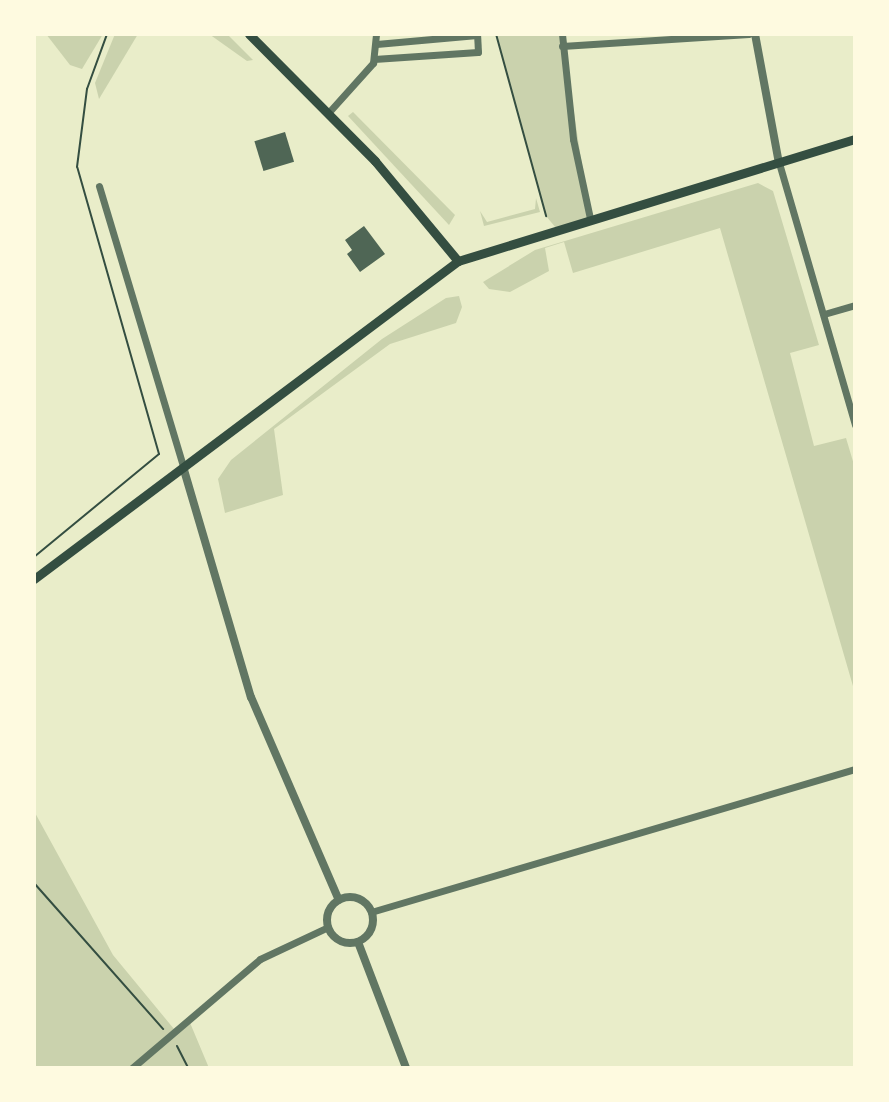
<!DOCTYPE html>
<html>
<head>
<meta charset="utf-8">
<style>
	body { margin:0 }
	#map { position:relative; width:889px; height:1102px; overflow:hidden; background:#e9edc9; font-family:"Source Sans 3",sans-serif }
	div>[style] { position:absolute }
	.green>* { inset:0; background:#cad2ad }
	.building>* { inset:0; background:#4f6655; transform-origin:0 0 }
	.path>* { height:2px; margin:-1px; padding:0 1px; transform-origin:1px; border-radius:1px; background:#344e41 }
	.minor>* { height:7px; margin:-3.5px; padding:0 3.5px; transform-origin:3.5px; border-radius:3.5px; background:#617663 }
	.tertiary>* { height:8px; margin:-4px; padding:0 4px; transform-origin:4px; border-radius:4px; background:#617663 }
	.tertiary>.ring { margin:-4px; padding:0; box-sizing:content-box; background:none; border:8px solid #617663; border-radius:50% }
	.secondary>* { height:9px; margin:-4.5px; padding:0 4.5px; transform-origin:4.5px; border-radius:4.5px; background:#344e41 }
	span { translate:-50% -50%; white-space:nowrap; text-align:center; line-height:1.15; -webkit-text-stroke:6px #fefae0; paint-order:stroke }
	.frame { position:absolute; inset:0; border:36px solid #fefae0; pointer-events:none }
</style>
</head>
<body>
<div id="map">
	<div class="green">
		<i style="clip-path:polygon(46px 34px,103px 34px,82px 69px,70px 65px)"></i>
		<i style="clip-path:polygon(115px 34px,138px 34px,99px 99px,95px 83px)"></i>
		<i style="clip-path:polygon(209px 34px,227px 34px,253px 60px,247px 61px)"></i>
		<i style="clip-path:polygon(496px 34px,562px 34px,590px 218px,556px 228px,546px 216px)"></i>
		<i style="clip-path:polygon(353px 112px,455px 215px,449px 225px,348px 116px)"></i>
		<i style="clip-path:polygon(758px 183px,773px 191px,819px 345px,790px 353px,814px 446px,846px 438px,855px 468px,855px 693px,720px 228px,573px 273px,564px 242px,545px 248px,549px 271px,510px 292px,489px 289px,483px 282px,535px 250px)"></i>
		<i style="clip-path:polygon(536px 198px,540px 212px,484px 226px,480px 211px,487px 222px,535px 209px)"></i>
		<i style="clip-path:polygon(459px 296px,462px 307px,456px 323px,390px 344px,274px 429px,283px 495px,225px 513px,218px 479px,231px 460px,382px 339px,446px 298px)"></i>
		<i style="clip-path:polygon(34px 811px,113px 955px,174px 1029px,188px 1018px,209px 1068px,34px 1068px)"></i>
	</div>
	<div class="building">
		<i style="left:285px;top:132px;width:31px;height:32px;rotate:73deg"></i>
		<i style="clip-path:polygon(364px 226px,385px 254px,360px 272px,347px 254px,352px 250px,345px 240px)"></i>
	</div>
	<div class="path">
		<i style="left:496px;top:34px;width:189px;rotate:74.6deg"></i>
		<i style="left:34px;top:557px;width:162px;rotate:-39.5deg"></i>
		<i style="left:159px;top:454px;width:298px;rotate:-105.9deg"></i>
		<i style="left:77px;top:167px;width:79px;rotate:-82.7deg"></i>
		<i style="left:87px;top:89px;width:59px;rotate:-70deg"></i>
		<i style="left:34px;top:883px;width:195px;rotate:48.5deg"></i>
		<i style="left:177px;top:1046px;width:25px;rotate:63deg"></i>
	</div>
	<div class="minor">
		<i style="left:562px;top:34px;width:106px;rotate:84deg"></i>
		<i style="left:573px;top:139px;width:81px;rotate:77.9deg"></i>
		<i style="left:562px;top:46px;width:187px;rotate:-3.7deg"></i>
		<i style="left:374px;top:59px;width:104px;rotate:-3.9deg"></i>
		<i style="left:478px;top:52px;width:17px;rotate:-93deg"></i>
		<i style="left:477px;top:35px;width:101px;rotate:174.9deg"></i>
		<i style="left:329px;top:112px;width:66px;rotate:-48.1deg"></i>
		<i style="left:373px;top:63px;width:29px;rotate:-84deg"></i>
		<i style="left:779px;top:163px;width:273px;rotate:73.8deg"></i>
		<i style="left:99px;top:186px;width:296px;rotate:73.3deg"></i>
		<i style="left:824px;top:314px;width:32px;rotate:-16deg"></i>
		<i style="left:371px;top:912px;width:505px;rotate:-16.46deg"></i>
		<i style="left:132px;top:1068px;width:168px;rotate:-40.4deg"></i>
		<i style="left:260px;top:959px;width:75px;rotate:-25.2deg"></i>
	</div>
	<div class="tertiary">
		<i style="left:755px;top:34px;width:131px;rotate:79.5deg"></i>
		<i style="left:184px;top:470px;width:237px;rotate:73.6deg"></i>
		<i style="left:251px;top:697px;width:221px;rotate:66.6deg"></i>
		<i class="ring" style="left:327px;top:897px;width:38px;height:38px"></i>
		<i style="left:358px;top:942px;width:135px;rotate:69.1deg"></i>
	</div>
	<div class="secondary">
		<i style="left:249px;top:34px;width:179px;rotate:45.2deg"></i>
		<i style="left:375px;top:161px;width:130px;rotate:50.3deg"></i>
		<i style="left:34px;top:579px;width:530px;rotate:-36.87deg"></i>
		<i style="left:458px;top:261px;width:415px;rotate:-17.1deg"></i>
	</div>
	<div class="frame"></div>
</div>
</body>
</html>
